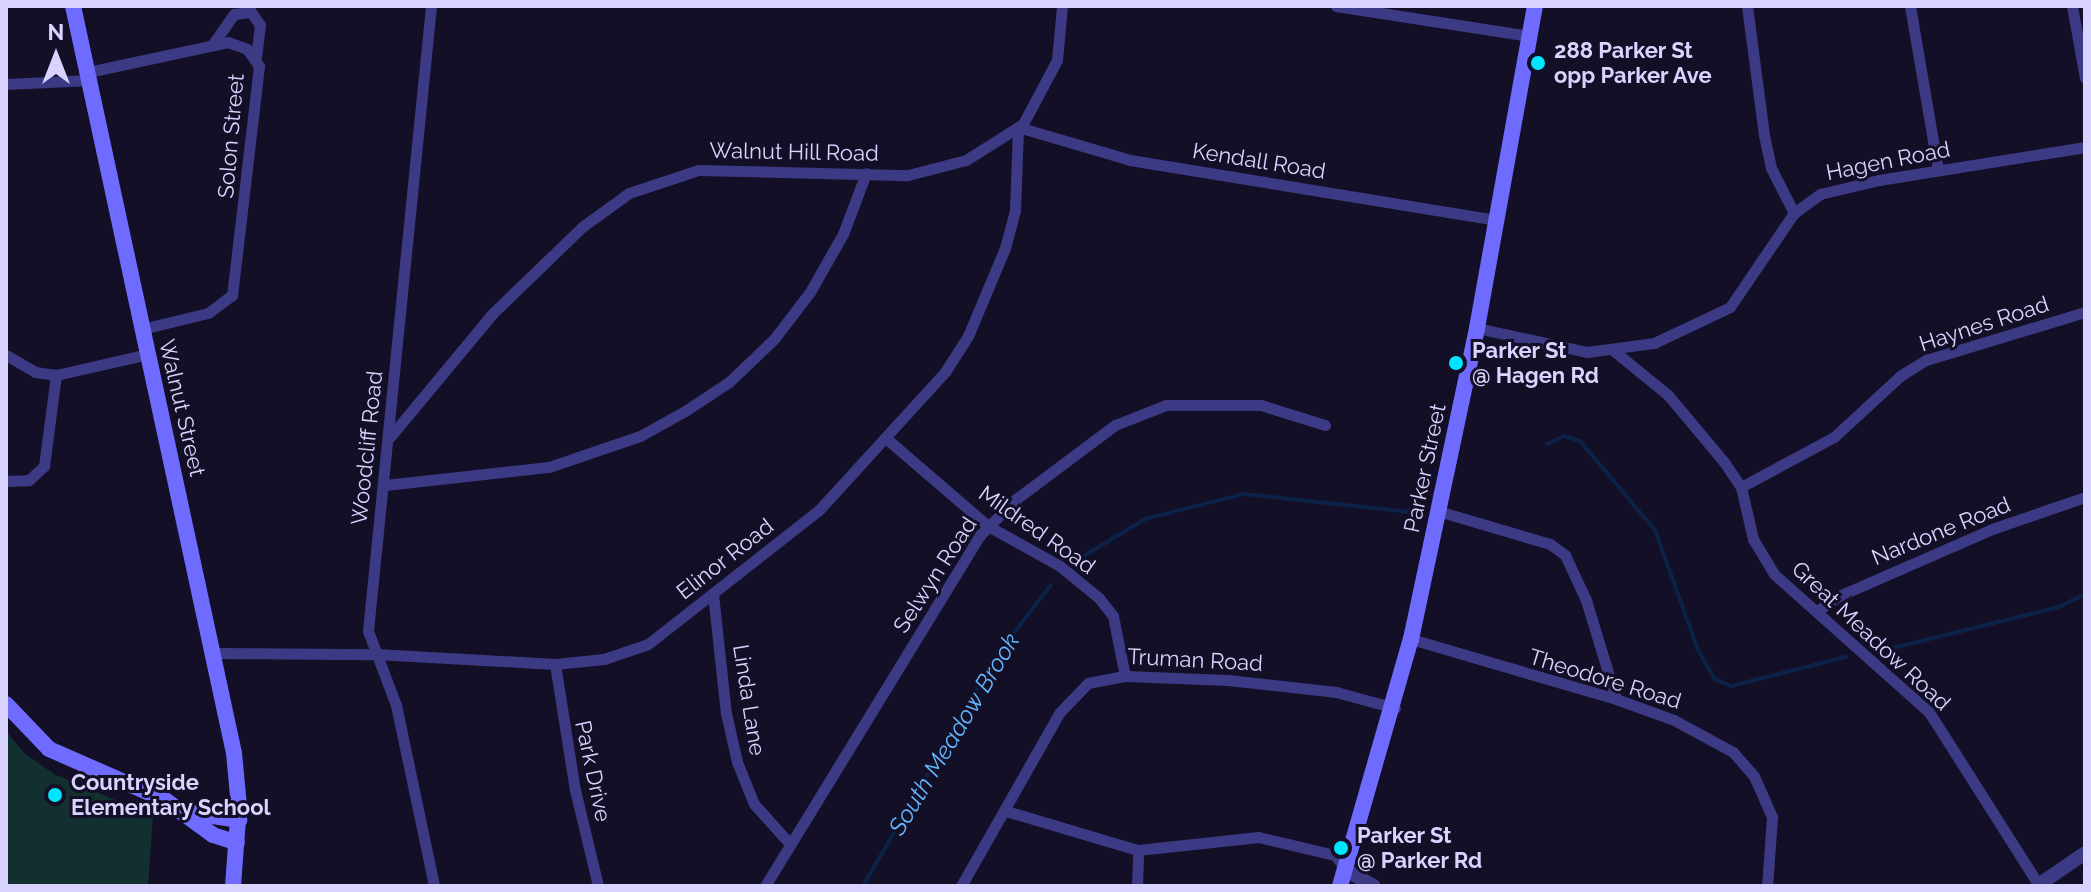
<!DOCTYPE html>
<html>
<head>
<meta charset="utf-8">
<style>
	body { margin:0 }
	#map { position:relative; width:2091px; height:892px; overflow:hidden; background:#130f26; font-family:Raleway,sans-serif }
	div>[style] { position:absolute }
	.green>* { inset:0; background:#12302f }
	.stream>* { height:4px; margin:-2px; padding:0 2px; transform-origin:2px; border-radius:2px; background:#0c2248 }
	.minor>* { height:11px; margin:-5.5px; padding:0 5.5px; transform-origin:5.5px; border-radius:5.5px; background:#3d3a85 }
	.tertiary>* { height:14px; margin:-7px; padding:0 7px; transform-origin:7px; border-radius:7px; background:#3d3a85 }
	.secondary>* { height:16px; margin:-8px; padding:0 8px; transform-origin:8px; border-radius:8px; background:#6f6bff }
	.dots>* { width:22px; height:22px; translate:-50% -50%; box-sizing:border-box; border:4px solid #130f26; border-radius:50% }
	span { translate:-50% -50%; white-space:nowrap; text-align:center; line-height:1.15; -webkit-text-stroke:6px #130f26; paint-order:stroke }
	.poi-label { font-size:22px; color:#d9d4ff; font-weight:700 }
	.left { translate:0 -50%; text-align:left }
	.street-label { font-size:22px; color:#d9d4ff }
	.water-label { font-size:24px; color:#62b6ff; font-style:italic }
	.frame { position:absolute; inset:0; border:8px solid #d9d4ff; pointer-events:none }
	.north { position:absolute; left:16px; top:16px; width:80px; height:80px; -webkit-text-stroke:6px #130f26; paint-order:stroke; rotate:0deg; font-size:22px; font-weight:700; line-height:32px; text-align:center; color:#d9d4ff }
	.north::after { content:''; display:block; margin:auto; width:28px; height:36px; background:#d9d4ff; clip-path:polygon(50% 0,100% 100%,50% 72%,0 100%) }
</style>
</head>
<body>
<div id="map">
	<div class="green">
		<i style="clip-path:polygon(7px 732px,23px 752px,54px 774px,153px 816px,148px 886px,6px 886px)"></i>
	</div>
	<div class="stream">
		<i style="left:1547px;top:444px;width:19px;rotate:-25deg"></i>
		<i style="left:1564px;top:436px;width:17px;rotate:17deg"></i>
		<i style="left:1580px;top:441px;width:116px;rotate:49.9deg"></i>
		<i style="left:1655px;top:530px;width:127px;rotate:70.3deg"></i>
		<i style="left:1698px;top:650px;width:34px;rotate:60deg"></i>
		<i style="left:1715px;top:679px;width:17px;rotate:24deg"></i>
		<i style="left:1731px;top:686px;width:119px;rotate:-14.2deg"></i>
		<i style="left:1077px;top:560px;width:79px;rotate:-31.1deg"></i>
		<i style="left:1145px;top:519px;width:102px;rotate:-14.2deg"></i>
		<i style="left:1244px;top:494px;width:177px;rotate:6.2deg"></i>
		<i style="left:1889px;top:649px;width:175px;rotate:-13.9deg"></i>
		<i style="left:2059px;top:607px;width:25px;rotate:-27deg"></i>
		<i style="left:863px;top:886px;width:267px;rotate:-59.9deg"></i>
		<i style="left:997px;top:655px;width:88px;rotate:-52.4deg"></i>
	</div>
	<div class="minor">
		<i style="left:431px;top:6px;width:628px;rotate:95.76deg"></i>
		<i style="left:368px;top:631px;width:79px;rotate:69.3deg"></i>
		<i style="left:396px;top:705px;width:185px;rotate:78.1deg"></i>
		<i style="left:1336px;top:6px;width:195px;rotate:8.8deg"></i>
		<i style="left:1747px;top:6px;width:130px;rotate:82.5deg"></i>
		<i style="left:1764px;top:135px;width:34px;rotate:78deg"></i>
		<i style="left:1771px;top:168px;width:51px;rotate:62.9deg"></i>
		<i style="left:1910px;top:6px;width:166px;rotate:80.3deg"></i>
		<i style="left:2072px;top:6px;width:73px;rotate:79.8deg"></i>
		<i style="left:213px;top:44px;width:37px;rotate:-55deg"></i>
		<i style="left:234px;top:14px;width:17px;rotate:-7deg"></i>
		<i style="left:251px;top:12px;width:16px;rotate:55deg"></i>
		<i style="left:260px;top:25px;width:34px;rotate:97deg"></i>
		<i style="left:88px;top:72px;width:143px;rotate:-12.1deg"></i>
		<i style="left:228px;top:42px;width:20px;rotate:20deg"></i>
		<i style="left:247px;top:49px;width:21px;rotate:55deg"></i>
		<i style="left:259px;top:66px;width:231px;rotate:96.7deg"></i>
		<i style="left:232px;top:295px;width:30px;rotate:143deg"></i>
		<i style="left:208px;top:313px;width:68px;rotate:166.4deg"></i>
		<i style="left:6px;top:84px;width:84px;rotate:-2.7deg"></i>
		<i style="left:1477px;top:328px;width:113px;rotate:12.3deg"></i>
		<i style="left:1587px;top:352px;width:68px;rotate:-7.7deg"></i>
		<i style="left:1654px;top:343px;width:84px;rotate:-25.3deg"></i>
		<i style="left:1730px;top:307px;width:114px;rotate:-55.8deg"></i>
		<i style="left:1794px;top:213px;width:32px;rotate:-36deg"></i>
		<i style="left:1820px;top:194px;width:61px;rotate:-13.3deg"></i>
		<i style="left:1879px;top:180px;width:209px;rotate:-9.1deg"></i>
		<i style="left:1614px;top:351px;width:70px;rotate:39.2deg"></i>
		<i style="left:1668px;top:395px;width:87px;rotate:50.1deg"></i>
		<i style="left:1724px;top:462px;width:30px;rotate:56deg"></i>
		<i style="left:1741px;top:487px;width:53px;rotate:77deg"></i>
		<i style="left:1753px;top:539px;width:41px;rotate:59deg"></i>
		<i style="left:1774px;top:574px;width:208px;rotate:41.7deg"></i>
		<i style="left:1929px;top:712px;width:205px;rotate:57.6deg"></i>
		<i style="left:6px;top:355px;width:34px;rotate:30deg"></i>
		<i style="left:35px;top:372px;width:21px;rotate:8deg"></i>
		<i style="left:56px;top:375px;width:94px;rotate:-12.9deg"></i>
		<i style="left:390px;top:437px;width:161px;rotate:-50.3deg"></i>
		<i style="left:493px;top:313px;width:124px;rotate:-44deg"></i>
		<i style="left:582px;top:227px;width:58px;rotate:-35.9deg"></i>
		<i style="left:629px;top:193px;width:73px;rotate:-18.4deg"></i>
		<i style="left:698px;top:170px;width:210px;rotate:1.4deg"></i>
		<i style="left:908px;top:175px;width:60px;rotate:-14.5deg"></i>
		<i style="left:966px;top:160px;width:67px;rotate:-32.3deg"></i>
		<i style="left:1023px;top:124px;width:72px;rotate:-62deg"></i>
		<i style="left:1057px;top:60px;width:54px;rotate:-84.7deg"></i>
		<i style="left:888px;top:440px;width:132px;rotate:40.7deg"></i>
		<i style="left:988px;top:526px;width:82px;rotate:29.1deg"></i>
		<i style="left:1060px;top:566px;width:50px;rotate:39.4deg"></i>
		<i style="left:1099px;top:598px;width:23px;rotate:52deg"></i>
		<i style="left:1113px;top:616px;width:61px;rotate:78.7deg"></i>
		<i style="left:6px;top:481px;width:23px;rotate:-2deg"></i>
		<i style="left:29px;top:480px;width:21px;rotate:-43deg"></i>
		<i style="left:44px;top:466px;width:92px;rotate:-82.5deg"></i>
		<i style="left:385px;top:485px;width:165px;rotate:-6.3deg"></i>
		<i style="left:549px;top:467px;width:96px;rotate:-18.8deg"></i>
		<i style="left:640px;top:436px;width:51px;rotate:-29.1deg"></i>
		<i style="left:685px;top:411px;width:53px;rotate:-33.4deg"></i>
		<i style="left:729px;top:382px;width:62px;rotate:-43.7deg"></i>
		<i style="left:774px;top:339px;width:59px;rotate:-52.5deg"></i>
		<i style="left:810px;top:292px;width:67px;rotate:-60.4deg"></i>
		<i style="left:843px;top:234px;width:65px;rotate:-69.3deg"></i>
		<i style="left:1741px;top:487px;width:106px;rotate:-28.3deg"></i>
		<i style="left:1834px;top:437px;width:90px;rotate:-42.7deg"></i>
		<i style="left:1900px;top:376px;width:31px;rotate:-32deg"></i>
		<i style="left:1926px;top:360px;width:166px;rotate:-16.8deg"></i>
		<i style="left:1438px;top:511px;width:117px;rotate:16.4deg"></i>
		<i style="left:1550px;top:544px;width:19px;rotate:36deg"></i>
		<i style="left:1565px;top:555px;width:50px;rotate:65deg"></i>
		<i style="left:1586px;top:600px;width:103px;rotate:73.1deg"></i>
		<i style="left:713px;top:594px;width:120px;rotate:83.8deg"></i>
		<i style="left:726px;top:713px;width:50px;rotate:77.3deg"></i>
		<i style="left:737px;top:762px;width:45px;rotate:68deg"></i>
		<i style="left:754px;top:804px;width:54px;rotate:48deg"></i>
		<i style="left:1817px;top:611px;width:29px;rotate:-34deg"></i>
		<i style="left:1841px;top:595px;width:165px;rotate:-23.6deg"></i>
		<i style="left:1992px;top:529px;width:98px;rotate:-19deg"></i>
		<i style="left:1411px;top:639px;width:214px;rotate:16.3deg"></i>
		<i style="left:1616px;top:699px;width:62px;rotate:19.9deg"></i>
		<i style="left:1674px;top:720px;width:67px;rotate:28.5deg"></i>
		<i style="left:1733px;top:752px;width:32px;rotate:49deg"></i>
		<i style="left:1754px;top:776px;width:45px;rotate:66.3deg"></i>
		<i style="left:1772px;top:817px;width:69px;rotate:94.1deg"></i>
		<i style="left:213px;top:653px;width:163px;rotate:0.4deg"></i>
		<i style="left:376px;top:654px;width:179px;rotate:3.2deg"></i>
		<i style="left:555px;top:664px;width:49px;rotate:-5.8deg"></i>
		<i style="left:604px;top:659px;width:46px;rotate:-18.8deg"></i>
		<i style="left:648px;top:644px;width:217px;rotate:-38.1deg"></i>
		<i style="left:819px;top:510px;width:187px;rotate:-47.6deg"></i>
		<i style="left:945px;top:372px;width:43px;rotate:-57.4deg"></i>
		<i style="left:968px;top:336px;width:95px;rotate:-67.2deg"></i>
		<i style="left:1005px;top:248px;width:39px;rotate:-75deg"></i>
		<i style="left:1015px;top:210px;width:83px;rotate:-87.9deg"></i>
		<i style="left:1018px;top:127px;width:117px;rotate:16.4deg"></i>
		<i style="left:1130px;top:160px;width:372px;rotate:9.3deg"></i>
		<i style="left:555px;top:664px;width:128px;rotate:81deg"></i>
		<i style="left:575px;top:790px;width:99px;rotate:76.5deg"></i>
		<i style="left:1006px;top:811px;width:138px;rotate:16.5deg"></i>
		<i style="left:1138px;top:850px;width:121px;rotate:-6.2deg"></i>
		<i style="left:1258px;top:837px;width:79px;rotate:13.2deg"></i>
		<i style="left:1335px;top:855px;width:19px;rotate:54deg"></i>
		<i style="left:765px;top:886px;width:412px;rotate:-58.5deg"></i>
		<i style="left:980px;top:535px;width:51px;rotate:-45deg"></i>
		<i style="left:1016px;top:499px;width:124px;rotate:-36.8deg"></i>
		<i style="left:1115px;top:425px;width:55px;rotate:-21.4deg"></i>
		<i style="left:1166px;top:405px;width:95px"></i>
		<i style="left:1261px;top:405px;width:67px;rotate:17.4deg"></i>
		<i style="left:961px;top:886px;width:200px;rotate:-60.4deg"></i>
		<i style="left:1060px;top:712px;width:40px;rotate:-46deg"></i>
		<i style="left:1088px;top:683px;width:38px;rotate:-11deg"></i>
		<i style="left:1125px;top:676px;width:103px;rotate:2.2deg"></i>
		<i style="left:1228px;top:680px;width:109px;rotate:6.3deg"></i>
		<i style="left:1336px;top:692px;width:61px;rotate:15.2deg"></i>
		<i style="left:1137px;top:886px;width:36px;rotate:-88deg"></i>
	</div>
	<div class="tertiary">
		<i style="left:1346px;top:870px;width:32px;rotate:30deg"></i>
		<i style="left:2037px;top:886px;width:58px;rotate:-34.5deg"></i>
	</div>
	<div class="secondary">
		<i style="left:73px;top:6px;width:764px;rotate:77.84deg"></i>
		<i style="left:234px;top:753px;width:53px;rotate:84.6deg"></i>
		<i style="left:239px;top:806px;width:80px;rotate:94.3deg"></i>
		<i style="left:6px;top:704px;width:62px;rotate:46.3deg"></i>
		<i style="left:49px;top:749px;width:127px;rotate:23.7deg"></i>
		<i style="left:165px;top:800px;width:59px;rotate:36.1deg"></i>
		<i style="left:213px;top:835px;width:25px;rotate:18deg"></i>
		<i style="left:186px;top:812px;width:54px;rotate:8.6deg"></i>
		<i style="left:1340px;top:886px;width:257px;rotate:-74deg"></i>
		<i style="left:1411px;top:639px;width:318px;rotate:-78deg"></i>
		<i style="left:1477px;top:328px;width:327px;rotate:-79.8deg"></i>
	</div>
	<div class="dots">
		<i style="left:1538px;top:63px;background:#00e5ff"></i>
		<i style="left:1456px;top:363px;background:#00e5ff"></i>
		<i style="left:55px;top:795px;background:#00e5ff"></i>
		<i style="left:1341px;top:848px;background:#00e5ff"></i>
	</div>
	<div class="poi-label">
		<span class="left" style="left:1554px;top:63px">288 Parker St<br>opp Parker Ave</span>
		<span class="left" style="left:1472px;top:363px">Parker St<br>@ Hagen Rd</span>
		<span class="left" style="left:71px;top:795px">Countryside<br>Elementary School</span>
		<span class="left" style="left:1357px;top:848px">Parker St<br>@ Parker Rd</span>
	</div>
	<div class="street-label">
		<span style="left:231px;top:136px;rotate:-85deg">Solon Street</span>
		<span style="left:794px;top:152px;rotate:1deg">Walnut Hill Road</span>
		<span style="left:1259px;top:161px;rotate:9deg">Kendall Road</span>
		<span style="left:1888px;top:161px;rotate:-11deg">Hagen Road</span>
		<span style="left:1984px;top:324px;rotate:-18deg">Haynes Road</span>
		<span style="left:182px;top:408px;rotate:77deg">Walnut Street</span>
		<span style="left:367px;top:448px;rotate:-84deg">Woodcliff Road</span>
		<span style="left:1425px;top:468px;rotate:-78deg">Parker Street</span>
		<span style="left:1037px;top:530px;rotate:35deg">Mildred Road</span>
		<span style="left:1941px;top:531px;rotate:-22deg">Nardone Road</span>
		<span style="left:725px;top:559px;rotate:-38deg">Elinor Road</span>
		<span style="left:935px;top:575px;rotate:-57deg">Selwyn Road</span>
		<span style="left:1871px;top:636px;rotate:43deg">Great Meadow Road</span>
		<span style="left:1195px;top:660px;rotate:3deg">Truman Road</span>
		<span style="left:1605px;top:679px;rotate:17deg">Theodore Road</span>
		<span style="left:749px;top:700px;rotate:81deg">Linda Lane</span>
		<span style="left:593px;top:771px;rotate:78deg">Park Drive</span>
	</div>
	<div class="water-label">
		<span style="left:954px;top:734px;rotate:-59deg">South Meadow Brook</span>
	</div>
	<div class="frame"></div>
	<div class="north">N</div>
</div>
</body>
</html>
